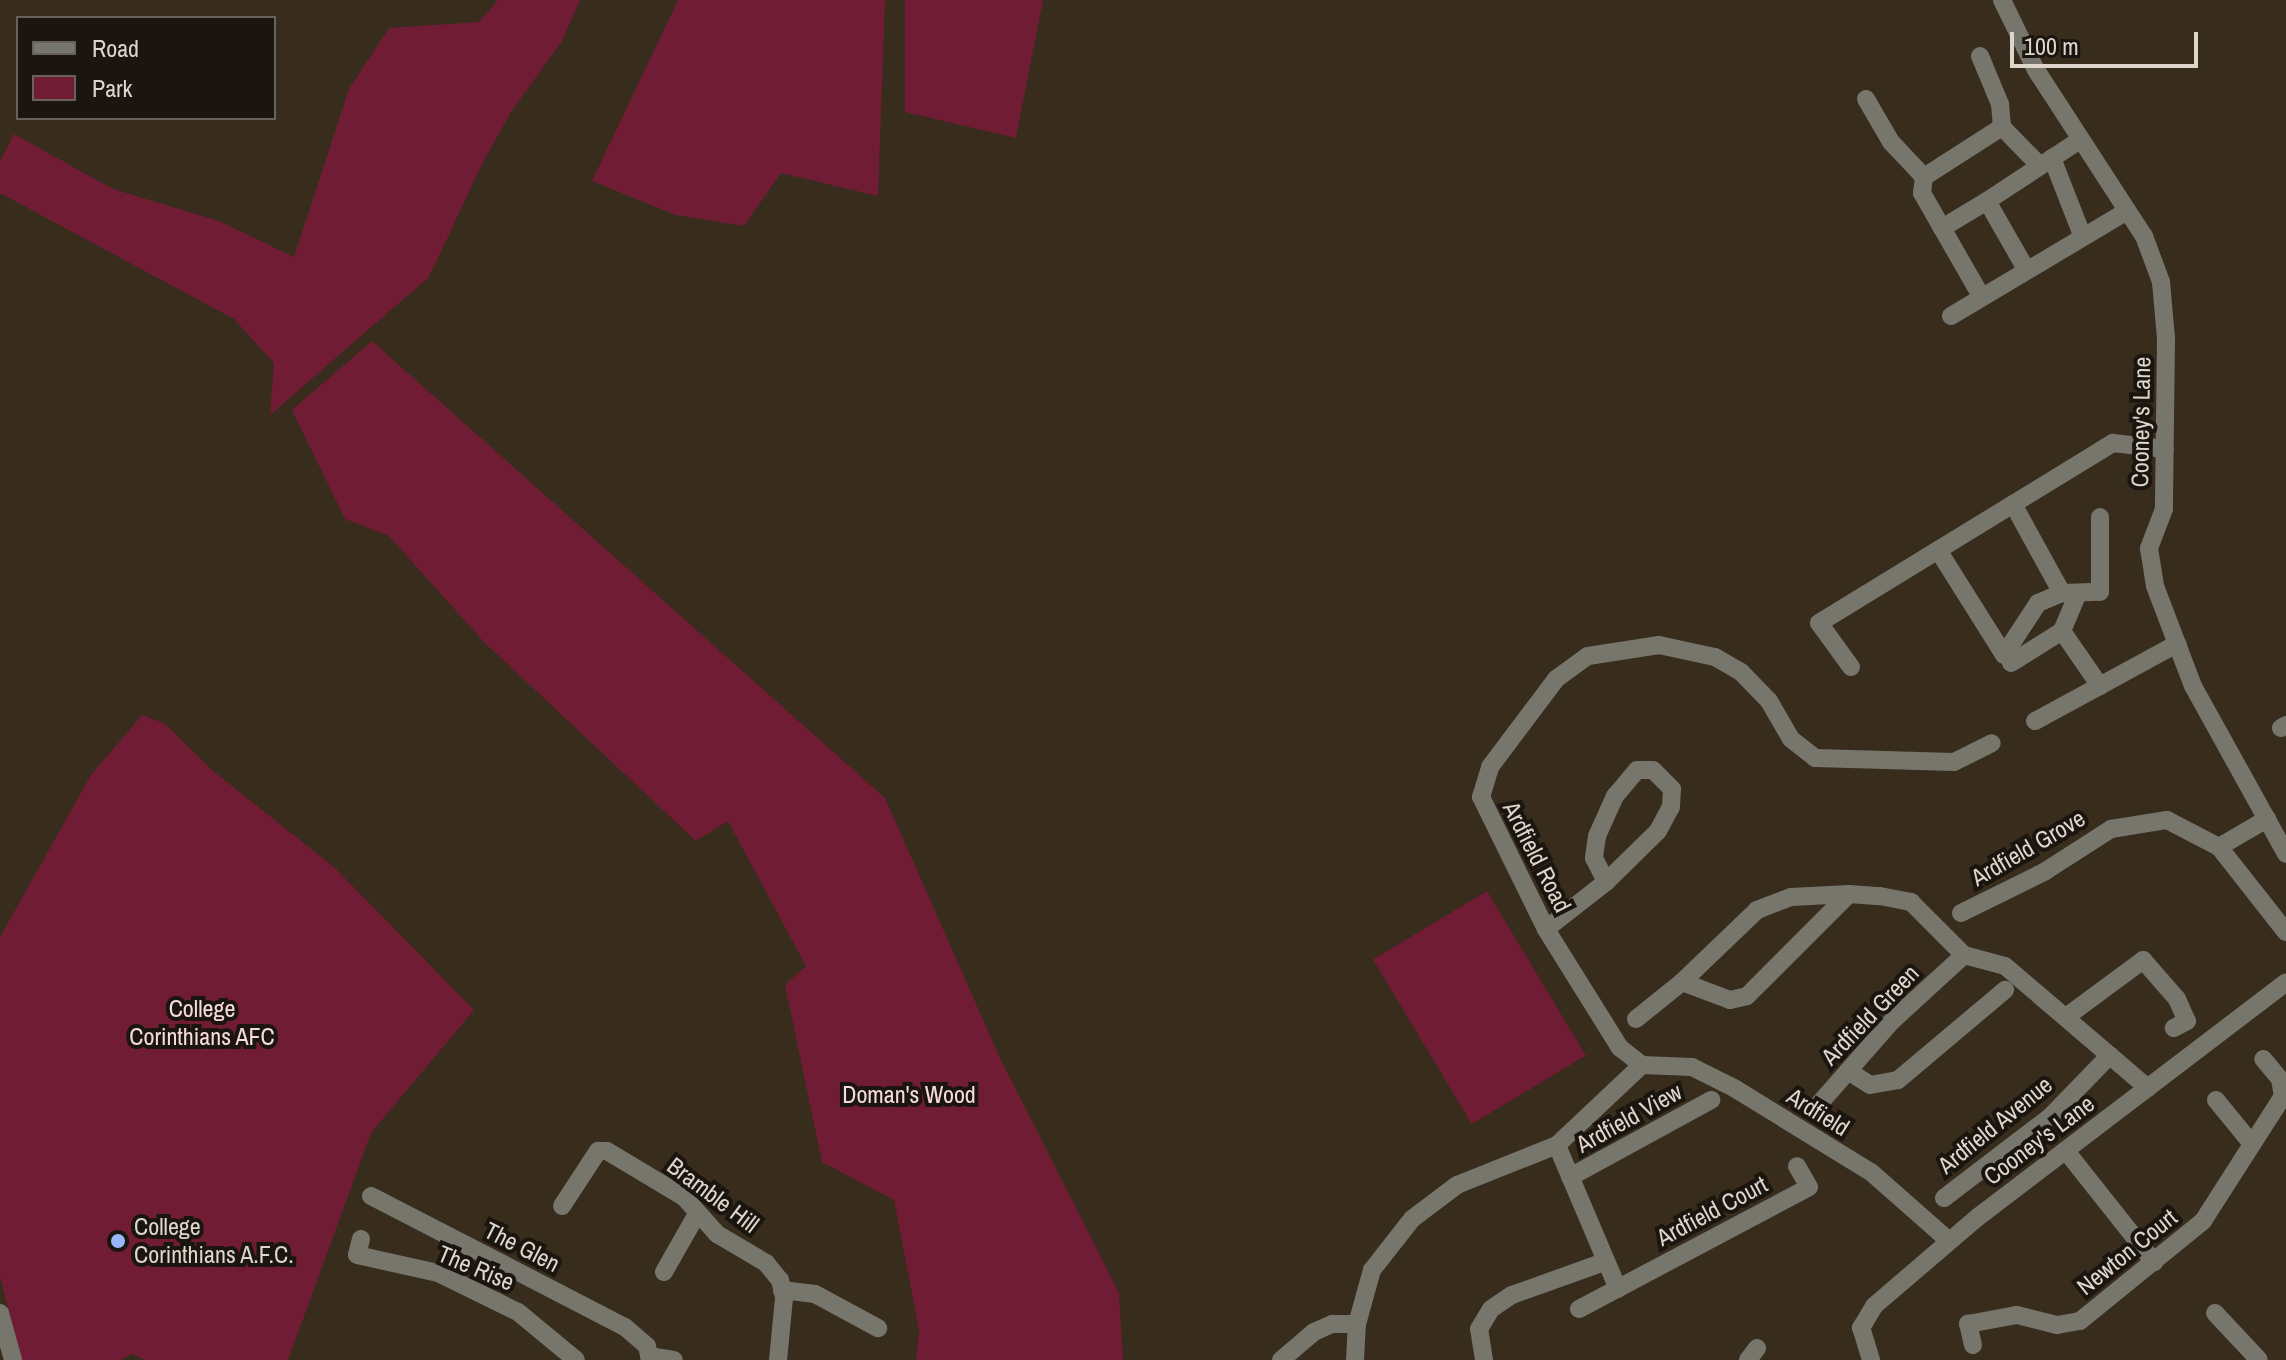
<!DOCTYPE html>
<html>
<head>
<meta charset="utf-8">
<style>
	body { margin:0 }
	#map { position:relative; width:2286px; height:1360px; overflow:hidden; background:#382c1d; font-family:"Archivo Narrow",sans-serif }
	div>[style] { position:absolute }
	.green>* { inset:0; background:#701c35; transform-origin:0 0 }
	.minor>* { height:18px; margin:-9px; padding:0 9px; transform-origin:9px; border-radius:9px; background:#76766c }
	.dots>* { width:22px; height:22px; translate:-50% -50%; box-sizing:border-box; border:4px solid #1b150f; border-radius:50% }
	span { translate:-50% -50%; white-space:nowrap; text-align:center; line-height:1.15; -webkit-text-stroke:8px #1b150f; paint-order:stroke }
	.street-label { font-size:24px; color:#ded6cd }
	.park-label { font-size:24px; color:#f6dade }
	.poi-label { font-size:24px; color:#ded6cd }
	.left { translate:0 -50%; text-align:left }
	.legend { position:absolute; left:16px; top:16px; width:260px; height:104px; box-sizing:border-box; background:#1b150f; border:2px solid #69625b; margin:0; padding:10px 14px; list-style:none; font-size:24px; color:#ded6cd }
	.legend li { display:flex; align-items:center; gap:16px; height:40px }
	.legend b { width:40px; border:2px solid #69625b }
	.scale { position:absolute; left:2010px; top:32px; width:188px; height:36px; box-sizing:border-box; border:4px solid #ded6cd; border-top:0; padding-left:10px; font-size:24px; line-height:28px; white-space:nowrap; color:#ded6cd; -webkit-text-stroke:6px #1b150f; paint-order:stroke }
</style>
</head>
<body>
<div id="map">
	<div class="green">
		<i style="clip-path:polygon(498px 0,580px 0,562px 41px,511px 112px,482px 164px,429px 277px,270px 415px,274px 363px,234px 319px,0 193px,0 161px,14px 134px,113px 189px,219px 221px,294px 257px,349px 89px,389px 28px,479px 22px)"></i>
		<i style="clip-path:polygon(678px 0,885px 0,878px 196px,781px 173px,744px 226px,676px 215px,592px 181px)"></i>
		<i style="clip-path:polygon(905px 0,1043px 0,1016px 138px,905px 112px)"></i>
		<i style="clip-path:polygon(372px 341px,885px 798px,1000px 1058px,1119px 1293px,1123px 1360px,916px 1360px,919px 1330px,894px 1200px,822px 1162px,785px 985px,806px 966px,728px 821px,696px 841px,484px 642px,389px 536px,345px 519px,292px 410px)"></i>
		<i style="clip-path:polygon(142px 715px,164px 723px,213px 771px,334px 867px,474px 1010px,371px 1133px,288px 1360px,146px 1360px,132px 1354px,120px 1360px,21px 1360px,0 1276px,0 937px,91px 775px)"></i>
		<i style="left:1487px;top:891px;width:192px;height:133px;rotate:59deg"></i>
	</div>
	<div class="minor">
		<i style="left:2002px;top:0;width:78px;rotate:64.1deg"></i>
		<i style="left:2036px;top:70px;width:198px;rotate:57deg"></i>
		<i style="left:2144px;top:236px;width:49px;rotate:69.7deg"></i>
		<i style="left:2161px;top:282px;width:56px;rotate:84.9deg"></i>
		<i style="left:2166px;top:338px;width:171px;rotate:90.7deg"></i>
		<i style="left:2164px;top:509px;width:42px;rotate:111deg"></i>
		<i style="left:2149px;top:548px;width:38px;rotate:81deg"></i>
		<i style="left:2155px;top:586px;width:107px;rotate:69.2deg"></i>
		<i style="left:2193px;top:686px;width:192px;rotate:61deg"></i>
		<i style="left:1980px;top:56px;width:52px;rotate:67.4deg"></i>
		<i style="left:2000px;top:104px;width:23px;rotate:85deg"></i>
		<i style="left:1866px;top:99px;width:50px;rotate:59.8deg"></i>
		<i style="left:1891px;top:142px;width:48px;rotate:46.7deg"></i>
		<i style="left:2052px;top:158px;width:83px;rotate:68.7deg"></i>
		<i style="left:1987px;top:201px;width:111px;rotate:-33.3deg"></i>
		<i style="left:1942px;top:228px;width:40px;rotate:-119.7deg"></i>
		<i style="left:1922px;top:193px;width:16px;rotate:-83deg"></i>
		<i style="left:1924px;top:177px;width:93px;rotate:-32.7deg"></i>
		<i style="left:2002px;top:127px;width:54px;rotate:45.7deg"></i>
		<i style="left:1981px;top:296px;width:78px;rotate:-119.8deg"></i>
		<i style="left:1942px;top:228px;width:52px;rotate:-31deg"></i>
		<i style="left:1987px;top:201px;width:78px;rotate:60.2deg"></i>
		<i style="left:1951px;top:316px;width:205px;rotate:-30.8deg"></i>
		<i style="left:2013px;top:504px;width:102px;rotate:61.2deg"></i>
		<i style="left:1938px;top:550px;width:124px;rotate:57.8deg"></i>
		<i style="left:2004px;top:655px;width:62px;rotate:-56.8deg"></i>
		<i style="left:2038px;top:603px;width:26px;rotate:-23deg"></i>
		<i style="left:2062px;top:593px;width:38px;rotate:-2deg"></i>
		<i style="left:2100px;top:592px;width:75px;rotate:-90deg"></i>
		<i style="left:2078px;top:593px;width:41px;rotate:112.8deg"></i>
		<i style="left:2062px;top:631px;width:67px;rotate:55.4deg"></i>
		<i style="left:2011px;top:663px;width:60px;rotate:-32.1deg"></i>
		<i style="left:1851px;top:667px;width:54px;rotate:-126deg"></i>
		<i style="left:1819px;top:623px;width:345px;rotate:-31.5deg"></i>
		<i style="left:2113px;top:443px;width:52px;rotate:6.6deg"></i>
		<i style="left:2035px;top:721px;width:162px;rotate:-28.5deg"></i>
		<i style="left:2281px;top:728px;width:6px;rotate:-31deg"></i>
		<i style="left:2219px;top:847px;width:56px;rotate:-30.3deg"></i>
		<i style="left:1961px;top:913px;width:93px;rotate:-26.3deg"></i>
		<i style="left:2044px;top:872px;width:80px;rotate:-32.7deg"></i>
		<i style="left:2111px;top:829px;width:57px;rotate:-9.1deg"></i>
		<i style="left:2167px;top:820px;width:59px;rotate:27.4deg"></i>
		<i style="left:2219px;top:847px;width:108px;rotate:51.8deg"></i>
		<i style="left:1546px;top:929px;width:76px;rotate:-38.1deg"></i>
		<i style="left:1606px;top:882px;width:73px;rotate:-44.4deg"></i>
		<i style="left:1658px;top:831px;width:27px;rotate:-62deg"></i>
		<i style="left:1671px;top:807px;width:18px;rotate:-87deg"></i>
		<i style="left:1672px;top:789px;width:27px;rotate:-135deg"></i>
		<i style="left:1653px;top:770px;width:16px;rotate:180deg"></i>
		<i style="left:1637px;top:770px;width:34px;rotate:130deg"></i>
		<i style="left:1615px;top:796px;width:44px;rotate:114.2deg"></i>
		<i style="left:1597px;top:836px;width:22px;rotate:98deg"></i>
		<i style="left:1594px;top:858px;width:27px;rotate:63deg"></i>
		<i style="left:1682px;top:982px;width:104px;rotate:-43.8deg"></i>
		<i style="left:1757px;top:910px;width:36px;rotate:-21deg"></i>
		<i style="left:1791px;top:897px;width:58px;rotate:-3deg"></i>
		<i style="left:2066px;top:1017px;width:96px;rotate:-36.5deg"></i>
		<i style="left:2143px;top:960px;width:52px;rotate:48.9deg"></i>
		<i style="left:2177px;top:999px;width:24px;rotate:66deg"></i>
		<i style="left:2187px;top:1021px;width:15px;rotate:152deg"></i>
		<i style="left:1636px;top:1019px;width:59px;rotate:-38.8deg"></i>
		<i style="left:1682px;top:982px;width:51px;rotate:20.6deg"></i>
		<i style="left:1730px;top:1000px;width:17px;rotate:-13deg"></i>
		<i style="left:1747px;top:996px;width:144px;rotate:-45deg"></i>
		<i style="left:1849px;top:894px;width:31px;rotate:4deg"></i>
		<i style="left:1880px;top:896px;width:32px;rotate:11deg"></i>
		<i style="left:1911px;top:902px;width:75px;rotate:45deg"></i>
		<i style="left:1964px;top:955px;width:42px;rotate:15deg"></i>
		<i style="left:2005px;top:966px;width:188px;rotate:40.5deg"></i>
		<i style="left:1642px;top:1065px;width:28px;rotate:-142deg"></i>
		<i style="left:1620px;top:1048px;width:140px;rotate:-121.9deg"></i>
		<i style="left:1546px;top:929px;width:147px;rotate:-116.2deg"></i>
		<i style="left:1481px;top:797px;width:31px;rotate:-73deg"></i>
		<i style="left:1490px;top:767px;width:110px;rotate:-53.1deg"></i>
		<i style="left:1556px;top:679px;width:39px;rotate:-36deg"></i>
		<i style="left:1588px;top:656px;width:72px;rotate:-8.8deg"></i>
		<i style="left:1659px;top:645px;width:57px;rotate:12.1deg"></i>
		<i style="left:1715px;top:657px;width:30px;rotate:30deg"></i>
		<i style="left:1741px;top:672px;width:40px;rotate:46deg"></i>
		<i style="left:1769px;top:701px;width:44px;rotate:59.9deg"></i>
		<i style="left:1791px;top:739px;width:31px;rotate:38deg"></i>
		<i style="left:1815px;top:758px;width:139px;rotate:1.6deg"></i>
		<i style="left:1954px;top:762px;width:42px;rotate:-26.6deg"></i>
		<i style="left:1642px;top:1065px;width:50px;rotate:2.3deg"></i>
		<i style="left:1692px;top:1067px;width:47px;rotate:26.6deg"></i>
		<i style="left:1734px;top:1088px;width:162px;rotate:31.6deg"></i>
		<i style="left:1872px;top:1173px;width:101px;rotate:41.4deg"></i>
		<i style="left:1848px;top:1071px;width:26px;rotate:32deg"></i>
		<i style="left:1870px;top:1085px;width:28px;rotate:-10deg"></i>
		<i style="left:1898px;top:1080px;width:140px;rotate:-40.1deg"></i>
		<i style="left:2216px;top:1100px;width:57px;rotate:50.7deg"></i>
		<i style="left:1812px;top:1112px;width:121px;rotate:-48.7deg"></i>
		<i style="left:1892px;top:1021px;width:98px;rotate:-42.5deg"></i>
		<i style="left:2066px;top:1151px;width:142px;rotate:51.6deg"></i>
		<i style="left:1570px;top:1177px;width:161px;rotate:-28.6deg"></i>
		<i style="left:371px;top:1196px;width:286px;rotate:27.3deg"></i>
		<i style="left:625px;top:1327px;width:29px;rotate:41deg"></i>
		<i style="left:647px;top:1346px;width:14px;rotate:78deg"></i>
		<i style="left:1944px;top:1198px;width:133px;rotate:-37.4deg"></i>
		<i style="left:2050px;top:1117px;width:86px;rotate:-45.9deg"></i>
		<i style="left:562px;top:1206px;width:66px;rotate:-56.8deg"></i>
		<i style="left:598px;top:1151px;width:9px"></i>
		<i style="left:607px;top:1151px;width:90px;rotate:30.9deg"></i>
		<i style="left:684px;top:1197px;width:50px;rotate:48.3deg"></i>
		<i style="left:717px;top:1234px;width:57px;rotate:30.6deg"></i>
		<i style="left:766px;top:1263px;width:22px;rotate:51deg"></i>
		<i style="left:780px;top:1280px;width:18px;rotate:77deg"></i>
		<i style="left:784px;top:1298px;width:62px;rotate:95.5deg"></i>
		<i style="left:361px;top:1239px;width:16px;rotate:104deg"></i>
		<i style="left:357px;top:1255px;width:83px;rotate:12.5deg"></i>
		<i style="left:438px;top:1273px;width:89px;rotate:26deg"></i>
		<i style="left:518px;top:1312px;width:75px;rotate:39.6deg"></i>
		<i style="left:664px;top:1272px;width:67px;rotate:-60.4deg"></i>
		<i style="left:1618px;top:1289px;width:156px;rotate:-113deg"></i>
		<i style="left:1557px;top:1145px;width:117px;rotate:-43.3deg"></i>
		<i style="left:782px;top:1290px;width:33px;rotate:7deg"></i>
		<i style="left:815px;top:1294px;width:72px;rotate:28.4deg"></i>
		<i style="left:1579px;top:1309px;width:260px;rotate:-27.9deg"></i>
		<i style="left:1809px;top:1187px;width:24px;rotate:-120deg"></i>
		<i style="left:0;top:1313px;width:49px;rotate:74.5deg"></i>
		<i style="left:2215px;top:1313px;width:64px;rotate:46.9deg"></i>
		<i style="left:1973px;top:1345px;width:22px;rotate:-103deg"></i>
		<i style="left:1968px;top:1324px;width:50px;rotate:-10.4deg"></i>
		<i style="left:2017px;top:1315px;width:41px;rotate:14deg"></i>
		<i style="left:2057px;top:1325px;width:23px;rotate:-10deg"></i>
		<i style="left:2080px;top:1321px;width:159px;rotate:-39.1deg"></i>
		<i style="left:2203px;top:1221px;width:148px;rotate:-57.4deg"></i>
		<i style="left:2283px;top:1096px;width:17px;rotate:-100deg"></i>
		<i style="left:2280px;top:1079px;width:26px;rotate:-130deg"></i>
		<i style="left:649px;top:1356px;width:25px;rotate:9deg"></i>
		<i style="left:1281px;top:1360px;width:43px;rotate:-40.3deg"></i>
		<i style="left:1314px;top:1332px;width:20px;rotate:-24deg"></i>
		<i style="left:1332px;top:1324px;width:25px"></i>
		<i style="left:1355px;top:1360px;width:36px;rotate:-87deg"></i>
		<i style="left:1357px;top:1324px;width:56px;rotate:-74.5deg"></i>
		<i style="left:1372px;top:1270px;width:65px;rotate:-51.9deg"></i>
		<i style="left:1412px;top:1219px;width:56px;rotate:-37.1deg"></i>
		<i style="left:1457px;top:1185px;width:108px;rotate:-21.8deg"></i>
		<i style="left:1484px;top:1360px;width:31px;rotate:-99deg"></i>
		<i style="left:1479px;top:1329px;width:23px;rotate:-59deg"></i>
		<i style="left:1491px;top:1309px;width:25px;rotate:-34deg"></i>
		<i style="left:1512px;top:1295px;width:98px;rotate:-19.7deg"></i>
		<i style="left:1748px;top:1360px;width:15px;rotate:-53deg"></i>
		<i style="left:1871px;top:1360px;width:34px;rotate:-107deg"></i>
		<i style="left:1861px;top:1328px;width:26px;rotate:-59deg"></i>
		<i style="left:1874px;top:1306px;width:137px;rotate:-40.6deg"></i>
		<i style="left:1978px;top:1217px;width:387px;rotate:-37.3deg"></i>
	</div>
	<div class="dots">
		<i style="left:118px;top:1241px;background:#9bb5fd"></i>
	</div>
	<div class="street-label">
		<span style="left:2141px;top:422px;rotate:-89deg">Cooney's Lane</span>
		<span style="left:2028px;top:848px;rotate:-30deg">Ardfield Grove</span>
		<span style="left:1537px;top:857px;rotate:63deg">Ardfield Road</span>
		<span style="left:1870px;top:1015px;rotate:-46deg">Ardfield Green</span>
		<span style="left:1818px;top:1112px;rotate:32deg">Ardfield</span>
		<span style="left:1629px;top:1118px;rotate:-29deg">Ardfield View</span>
		<span style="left:1995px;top:1125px;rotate:-39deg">Ardfield Avenue</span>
		<span style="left:2039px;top:1140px;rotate:-37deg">Cooney's Lane</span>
		<span style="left:713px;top:1195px;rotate:37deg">Bramble Hill</span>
		<span style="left:1712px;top:1211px;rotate:-28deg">Ardfield Court</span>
		<span style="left:522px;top:1247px;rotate:27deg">The Glen</span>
		<span style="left:2127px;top:1252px;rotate:-39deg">Newton Court</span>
		<span style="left:476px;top:1268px;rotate:23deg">The Rise</span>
	</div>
	<div class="park-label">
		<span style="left:202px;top:1023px">College<br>Corinthians AFC</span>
		<span style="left:909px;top:1095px">Doman's Wood</span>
	</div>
	<div class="poi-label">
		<span class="left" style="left:134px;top:1241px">College<br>Corinthians A.F.C.</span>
	</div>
	<ul class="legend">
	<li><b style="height:10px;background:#76766c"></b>Road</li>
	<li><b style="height:22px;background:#701c35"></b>Park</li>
	</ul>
	<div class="scale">100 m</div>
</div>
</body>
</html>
